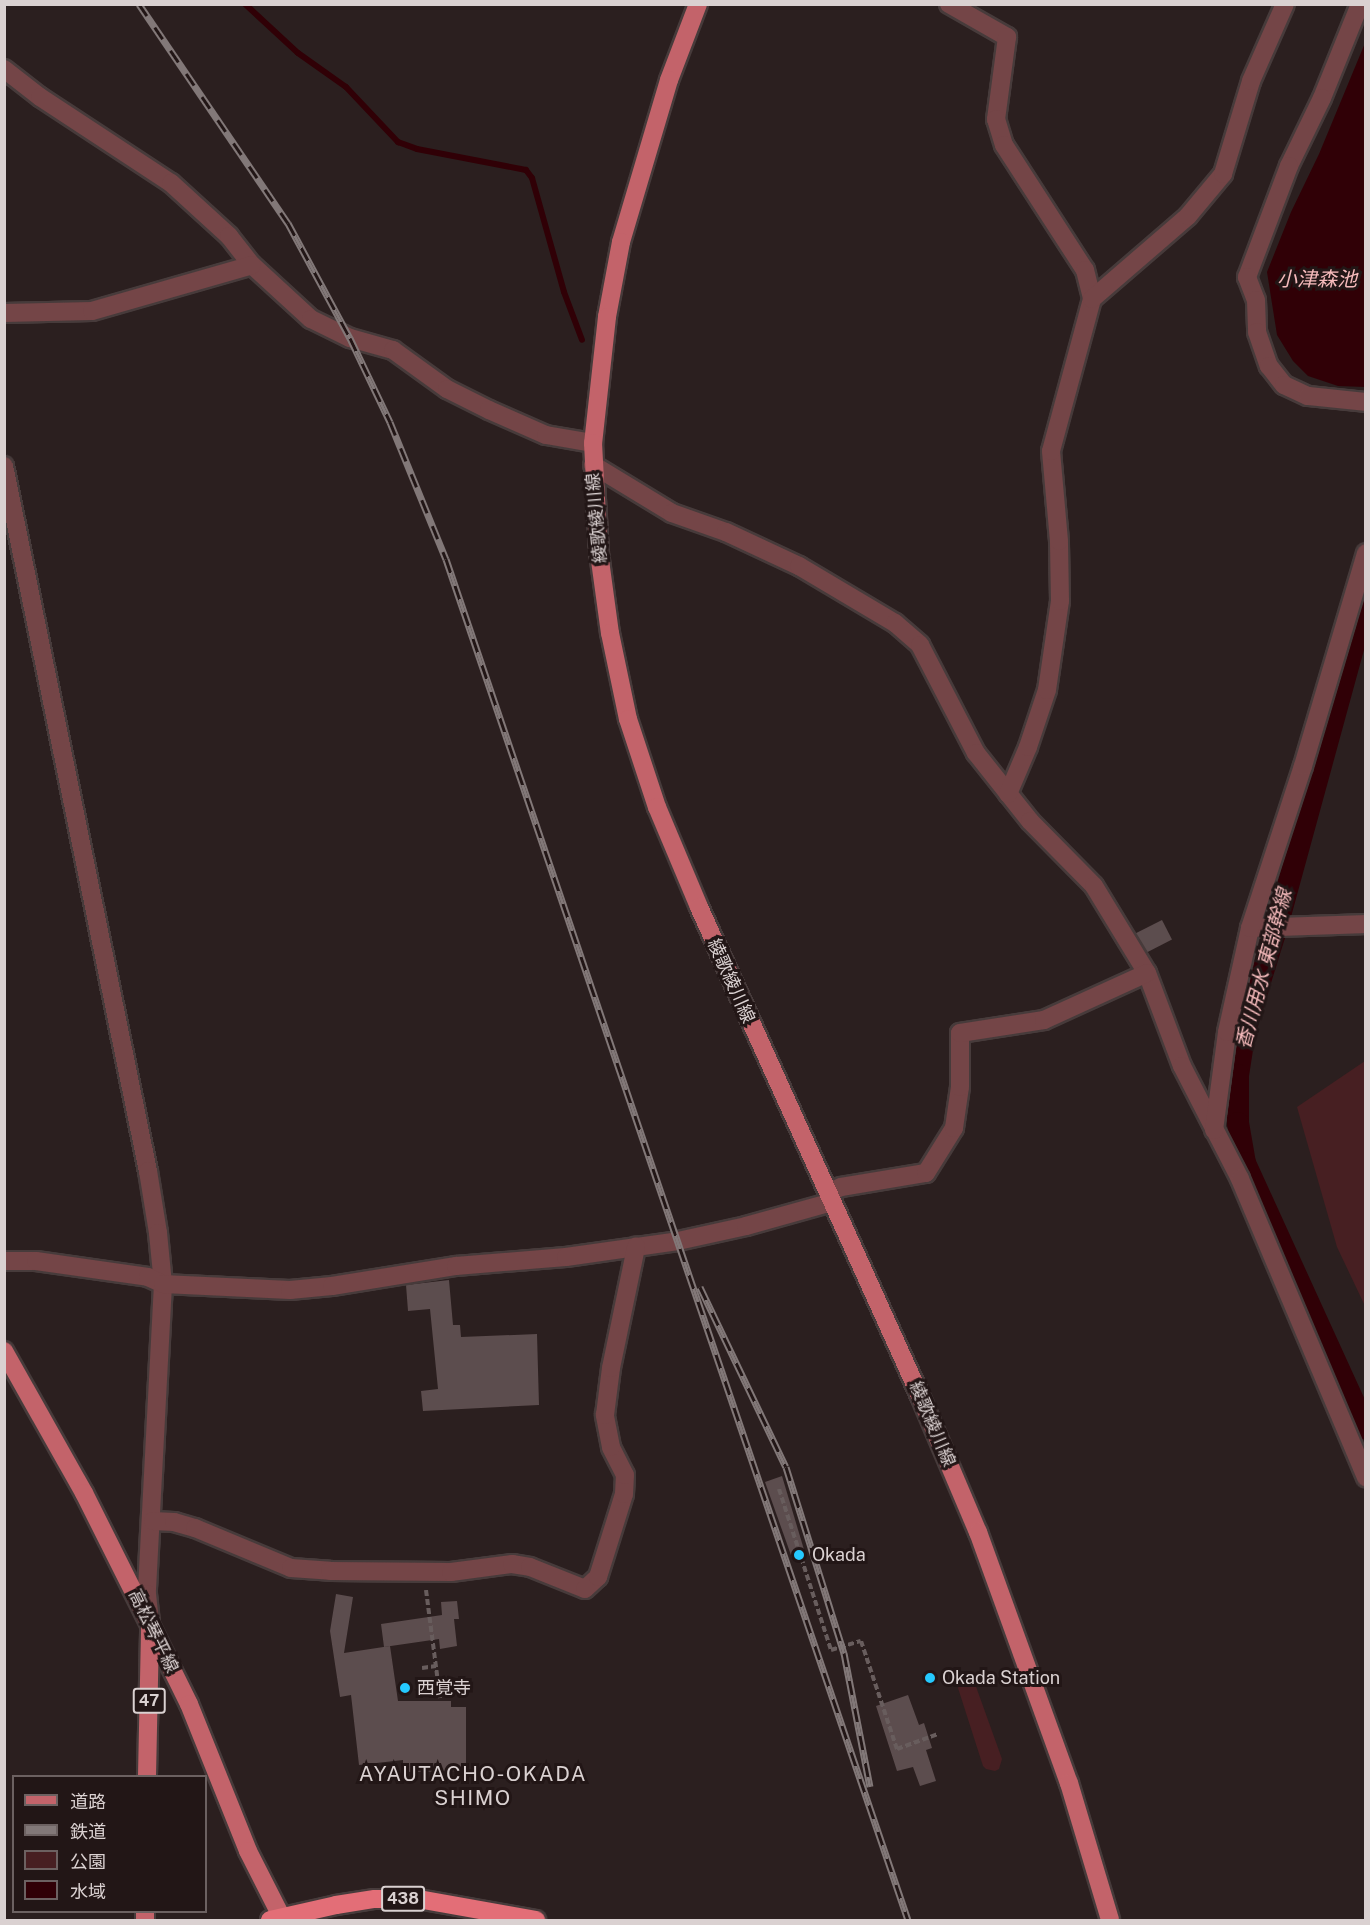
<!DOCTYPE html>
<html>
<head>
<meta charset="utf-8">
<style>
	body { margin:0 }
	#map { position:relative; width:1370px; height:1925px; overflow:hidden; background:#2b1f1f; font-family:"Public Sans","Noto Sans JP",sans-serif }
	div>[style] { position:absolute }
	.green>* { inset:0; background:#471f22 }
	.water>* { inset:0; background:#300006 }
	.stream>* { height:6px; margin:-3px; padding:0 3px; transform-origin:3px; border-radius:3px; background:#300006 }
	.canal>* { height:22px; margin:-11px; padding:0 11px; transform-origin:11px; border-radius:11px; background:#300006 }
	.building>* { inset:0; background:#5c4d4e; transform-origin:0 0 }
	.path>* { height:4px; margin-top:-2px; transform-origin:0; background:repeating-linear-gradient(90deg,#685d5d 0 6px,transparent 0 9px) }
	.roads { filter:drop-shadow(2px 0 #473b3b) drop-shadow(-2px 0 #473b3b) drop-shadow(0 2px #473b3b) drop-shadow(0 -2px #473b3b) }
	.minor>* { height:18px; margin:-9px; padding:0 9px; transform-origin:9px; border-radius:9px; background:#744547 }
	.major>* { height:18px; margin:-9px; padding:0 9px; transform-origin:9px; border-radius:9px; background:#c3636a }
	.highway>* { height:18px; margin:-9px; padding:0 9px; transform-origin:9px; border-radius:9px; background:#e36e77 }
	.rail>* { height:7px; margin-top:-3.5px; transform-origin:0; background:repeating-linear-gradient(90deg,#221616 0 14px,#827878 0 28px); box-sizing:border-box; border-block:2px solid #827878 }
	.dots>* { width:16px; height:16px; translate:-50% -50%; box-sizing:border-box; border:3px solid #221616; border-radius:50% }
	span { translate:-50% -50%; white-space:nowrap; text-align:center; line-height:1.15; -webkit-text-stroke:6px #221616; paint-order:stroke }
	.shield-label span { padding:2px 4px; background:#221616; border:2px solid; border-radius:4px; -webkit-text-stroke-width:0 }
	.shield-label { font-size:16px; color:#dad1d1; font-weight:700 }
	.street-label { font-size:18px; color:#dad1d1 }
	.poi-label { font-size:18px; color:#dad1d1 }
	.left { translate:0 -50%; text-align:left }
	.water-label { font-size:20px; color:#f5babb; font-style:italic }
	.quarter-label { font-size:21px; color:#dad1d1; letter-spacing:1.5px }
	.frame { position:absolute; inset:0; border:6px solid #dad1d1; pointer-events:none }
	.legend { position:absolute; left:12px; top:1775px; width:195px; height:138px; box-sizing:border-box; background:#221616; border:2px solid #6c6161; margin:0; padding:8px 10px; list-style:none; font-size:18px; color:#dad1d1 }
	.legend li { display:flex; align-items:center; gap:12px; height:30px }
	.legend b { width:30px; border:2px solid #6c6161 }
</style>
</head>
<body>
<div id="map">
	<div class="green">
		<i style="clip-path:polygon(1365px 1061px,1366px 1061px,1365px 1306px,1337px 1247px,1297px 1107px)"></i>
		<i style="clip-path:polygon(966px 1679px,974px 1681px,1002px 1759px,999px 1769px,995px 1771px,986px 1769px,983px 1766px,958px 1688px,962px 1680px)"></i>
	</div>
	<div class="water">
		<i style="clip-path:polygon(1365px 43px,1366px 387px,1365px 387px,1338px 386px,1308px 376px,1293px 361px,1277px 335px,1267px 272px,1291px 212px,1319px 154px)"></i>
	</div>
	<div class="stream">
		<i style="left:245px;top:4px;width:72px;rotate:42.8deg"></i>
		<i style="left:298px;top:53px;width:59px;rotate:35.3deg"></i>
		<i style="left:346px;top:87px;width:76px;rotate:46.6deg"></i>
		<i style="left:398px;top:142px;width:20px;rotate:20deg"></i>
		<i style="left:417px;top:149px;width:111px;rotate:10.9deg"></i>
		<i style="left:526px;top:170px;width:10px;rotate:53deg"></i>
		<i style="left:532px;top:178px;width:118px;rotate:74.3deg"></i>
		<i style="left:564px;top:292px;width:51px;rotate:69.4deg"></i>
	</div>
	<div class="canal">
		<i style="left:1366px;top:601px;width:344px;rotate:105.3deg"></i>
		<i style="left:1275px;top:933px;width:102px;rotate:107.2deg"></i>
		<i style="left:1245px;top:1030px;width:46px;rotate:98.8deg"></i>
		<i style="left:1238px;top:1075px;width:48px;rotate:90deg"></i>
		<i style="left:1238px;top:1123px;width:41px;rotate:80.1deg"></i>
		<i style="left:1245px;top:1163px;width:292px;rotate:65.5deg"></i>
	</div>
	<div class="building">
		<i style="left:1162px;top:920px;width:22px;height:30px;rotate:63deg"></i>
		<i style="clip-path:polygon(449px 1280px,453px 1325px,460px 1325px,461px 1337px,537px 1334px,539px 1405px,423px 1411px,421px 1391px,438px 1389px,430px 1309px,408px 1311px,406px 1285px)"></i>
		<i style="clip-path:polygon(782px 1476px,805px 1553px,792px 1558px,765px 1482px)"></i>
		<i style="clip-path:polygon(336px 1594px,353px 1597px,344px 1653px,390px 1646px,398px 1701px,451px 1701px,451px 1707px,466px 1707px,466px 1771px,403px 1772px,403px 1760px,359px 1765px,351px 1695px,340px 1697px,330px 1631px)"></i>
		<i style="clip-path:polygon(457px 1601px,459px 1619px,454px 1619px,457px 1646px,440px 1649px,439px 1639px,384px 1647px,381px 1624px,442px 1615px,441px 1602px)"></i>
		<i style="clip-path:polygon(908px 1695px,919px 1725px,924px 1723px,932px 1748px,926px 1750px,936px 1781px,920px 1786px,913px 1767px,897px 1771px,876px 1706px)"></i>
	</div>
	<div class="path">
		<i style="left:779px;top:1489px;width:169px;rotate:72.1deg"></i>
		<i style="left:831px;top:1650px;width:31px;rotate:-17deg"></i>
		<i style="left:861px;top:1641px;width:114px;rotate:71.6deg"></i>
		<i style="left:897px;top:1749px;width:44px;rotate:-20.1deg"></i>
		<i style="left:426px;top:1590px;width:109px;rotate:82.6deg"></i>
		<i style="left:422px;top:1668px;width:14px;rotate:-8deg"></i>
	</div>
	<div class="roads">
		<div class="minor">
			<i style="left:949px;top:4px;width:67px;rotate:29.6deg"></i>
			<i style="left:1007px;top:37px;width:83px;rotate:97.6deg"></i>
			<i style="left:996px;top:119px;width:27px;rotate:73deg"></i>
			<i style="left:1004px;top:145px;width:149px;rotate:57.1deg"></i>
			<i style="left:1085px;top:270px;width:30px;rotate:76deg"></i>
			<i style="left:1360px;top:4px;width:101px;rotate:112deg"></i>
			<i style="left:1322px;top:98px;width:76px;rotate:115.9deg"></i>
			<i style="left:1289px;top:166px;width:119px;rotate:110.7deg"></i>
			<i style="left:1247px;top:277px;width:25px;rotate:69deg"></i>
			<i style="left:1256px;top:300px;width:32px;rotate:88deg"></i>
			<i style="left:1257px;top:332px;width:36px;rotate:71deg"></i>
			<i style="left:1269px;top:366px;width:24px;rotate:52deg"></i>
			<i style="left:1284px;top:385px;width:26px;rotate:25deg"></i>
			<i style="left:1308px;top:396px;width:58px;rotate:5.9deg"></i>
			<i style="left:4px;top:69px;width:46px;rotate:37.9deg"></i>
			<i style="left:40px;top:97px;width:157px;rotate:33.3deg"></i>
			<i style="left:171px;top:183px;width:79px;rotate:42.4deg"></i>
			<i style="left:229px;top:236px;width:37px;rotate:52deg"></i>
			<i style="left:252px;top:265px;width:80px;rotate:42.5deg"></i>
			<i style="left:311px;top:319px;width:43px;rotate:26deg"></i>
			<i style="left:350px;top:338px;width:45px;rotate:15.6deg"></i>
			<i style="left:393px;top:350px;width:67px;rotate:35.8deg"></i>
			<i style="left:447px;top:389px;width:47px;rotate:26.6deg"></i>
			<i style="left:489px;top:410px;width:62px;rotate:23.7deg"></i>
			<i style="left:546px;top:435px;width:48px;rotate:9.7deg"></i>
			<i style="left:4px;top:313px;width:88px;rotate:-1.3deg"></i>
			<i style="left:92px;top:311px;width:166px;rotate:-16deg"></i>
			<i style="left:593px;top:465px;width:92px;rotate:31.3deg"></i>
			<i style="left:672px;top:513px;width:57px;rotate:19.4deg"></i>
			<i style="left:726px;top:532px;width:81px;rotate:25deg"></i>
			<i style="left:799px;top:566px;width:112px;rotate:30.7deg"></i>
			<i style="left:895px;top:623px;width:33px;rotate:41deg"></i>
			<i style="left:920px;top:645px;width:122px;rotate:62.6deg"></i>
			<i style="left:976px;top:753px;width:87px;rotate:51.5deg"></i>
			<i style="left:1030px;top:821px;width:91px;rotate:45.4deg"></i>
			<i style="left:1094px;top:886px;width:102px;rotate:58.7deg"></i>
			<i style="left:1147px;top:973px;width:99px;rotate:69.4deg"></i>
			<i style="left:1182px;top:1066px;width:127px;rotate:62.8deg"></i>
			<i style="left:1240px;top:1179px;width:324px;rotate:67.1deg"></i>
			<i style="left:4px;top:466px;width:720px;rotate:78.46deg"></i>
			<i style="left:148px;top:1171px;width:63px;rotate:80.8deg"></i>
			<i style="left:158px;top:1233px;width:51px;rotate:84.4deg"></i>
			<i style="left:163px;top:1284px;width:310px;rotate:93deg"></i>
			<i style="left:147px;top:1594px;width:30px;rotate:84deg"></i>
			<i style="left:1008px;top:794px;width:51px;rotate:-66.9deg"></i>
			<i style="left:1028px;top:747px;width:60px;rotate:-71.6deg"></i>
			<i style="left:1047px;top:690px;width:90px;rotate:-81.7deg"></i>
			<i style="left:1060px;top:601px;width:60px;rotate:-91deg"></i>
			<i style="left:1059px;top:541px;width:90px;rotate:-95.1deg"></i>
			<i style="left:1051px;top:451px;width:157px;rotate:-74.9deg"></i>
			<i style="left:1092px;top:299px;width:127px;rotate:-40.8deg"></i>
			<i style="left:1188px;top:216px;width:55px;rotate:-50.2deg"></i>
			<i style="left:1223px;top:174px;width:97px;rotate:-73.2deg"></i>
			<i style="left:1251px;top:81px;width:84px;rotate:-66.2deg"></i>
			<i style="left:1250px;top:928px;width:116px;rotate:-2deg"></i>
			<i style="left:1214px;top:1130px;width:99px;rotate:-82.4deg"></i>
			<i style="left:1227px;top:1032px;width:107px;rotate:-77.5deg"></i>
			<i style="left:1250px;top:928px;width:170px;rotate:-71.9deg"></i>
			<i style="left:1303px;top:766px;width:222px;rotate:-73.5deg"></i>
			<i style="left:828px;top:1193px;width:14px;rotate:-25deg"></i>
			<i style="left:841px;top:1187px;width:86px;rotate:-9.4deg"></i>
			<i style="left:926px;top:1173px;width:53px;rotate:-58.1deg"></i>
			<i style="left:954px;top:1128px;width:41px;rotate:-81.7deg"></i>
			<i style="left:960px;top:1087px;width:54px;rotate:-90deg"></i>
			<i style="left:960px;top:1033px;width:85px;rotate:-8.8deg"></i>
			<i style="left:1044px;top:1020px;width:113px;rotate:-24.5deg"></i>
			<i style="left:4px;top:1261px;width:32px"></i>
			<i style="left:36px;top:1261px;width:113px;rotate:8.1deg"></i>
			<i style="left:148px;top:1277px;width:17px;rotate:25deg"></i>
			<i style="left:163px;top:1284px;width:127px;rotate:2.7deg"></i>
			<i style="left:290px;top:1290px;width:42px;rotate:-5.4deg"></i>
			<i style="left:332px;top:1286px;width:126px;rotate:-9.2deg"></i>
			<i style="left:456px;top:1266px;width:110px;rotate:-4.7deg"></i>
			<i style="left:566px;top:1257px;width:113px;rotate:-8.1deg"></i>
			<i style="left:678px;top:1241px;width:70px;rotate:-12.4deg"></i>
			<i style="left:746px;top:1226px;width:89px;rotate:-15.6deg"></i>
			<i style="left:153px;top:1521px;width:21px;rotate:3deg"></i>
			<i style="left:174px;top:1522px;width:22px;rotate:16deg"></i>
			<i style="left:195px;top:1528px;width:104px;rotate:22.6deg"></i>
			<i style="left:291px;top:1568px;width:39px;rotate:4deg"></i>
			<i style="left:330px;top:1571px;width:121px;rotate:0.5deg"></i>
			<i style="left:451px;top:1572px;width:62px;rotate:-7.5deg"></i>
			<i style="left:512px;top:1564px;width:18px;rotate:9deg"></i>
			<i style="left:530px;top:1567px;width:59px;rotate:21.8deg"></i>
			<i style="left:585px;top:1589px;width:18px;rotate:-43deg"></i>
			<i style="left:598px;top:1577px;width:87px;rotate:-72.6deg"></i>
			<i style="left:624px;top:1494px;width:19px;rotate:-87deg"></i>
			<i style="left:625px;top:1475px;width:31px;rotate:-117deg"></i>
			<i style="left:611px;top:1447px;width:33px;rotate:-101deg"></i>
			<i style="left:605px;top:1415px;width:47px;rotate:-82.7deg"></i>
			<i style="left:611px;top:1368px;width:124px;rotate:-78.3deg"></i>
		</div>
		<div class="major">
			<i style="left:698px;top:4px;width:81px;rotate:110.9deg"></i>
			<i style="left:669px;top:80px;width:169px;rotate:106.5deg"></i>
			<i style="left:621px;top:242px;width:76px;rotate:100.6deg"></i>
			<i style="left:607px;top:317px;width:127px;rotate:96.3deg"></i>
			<i style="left:593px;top:443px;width:110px;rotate:86.9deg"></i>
			<i style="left:599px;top:553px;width:81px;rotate:82.2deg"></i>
			<i style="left:610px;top:633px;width:88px;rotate:78.2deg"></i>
			<i style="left:628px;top:719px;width:93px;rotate:71.8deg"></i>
			<i style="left:657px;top:807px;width:108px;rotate:67.2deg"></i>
			<i style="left:699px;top:907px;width:539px;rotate:65.67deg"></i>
			<i style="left:921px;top:1398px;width:146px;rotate:67deg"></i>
			<i style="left:978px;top:1532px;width:267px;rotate:70.1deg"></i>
			<i style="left:1069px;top:1783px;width:143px;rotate:73.3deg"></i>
			<i style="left:4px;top:1351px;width:163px;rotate:60.6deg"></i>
			<i style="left:84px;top:1493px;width:148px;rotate:63.4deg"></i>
			<i style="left:150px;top:1625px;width:88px;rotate:63.7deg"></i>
			<i style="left:189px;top:1704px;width:158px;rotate:68.1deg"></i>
			<i style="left:248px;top:1851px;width:77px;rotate:63.1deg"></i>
			<i style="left:147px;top:1776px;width:148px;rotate:-88.8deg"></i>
			<i style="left:145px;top:1920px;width:8px;rotate:-90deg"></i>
		</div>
		<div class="highway">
			<i style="left:270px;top:1920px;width:68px;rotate:-12.8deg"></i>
			<i style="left:336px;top:1905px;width:39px;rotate:-9deg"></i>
			<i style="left:375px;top:1899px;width:43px"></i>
			<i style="left:418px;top:1899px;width:120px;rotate:10.1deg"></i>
		</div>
	</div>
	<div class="rail">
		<i style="left:139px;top:4px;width:265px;rotate:55.8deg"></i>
		<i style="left:288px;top:223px;width:131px;rotate:61.7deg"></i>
		<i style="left:350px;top:338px;width:93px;rotate:64.5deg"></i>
		<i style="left:390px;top:422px;width:148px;rotate:67.8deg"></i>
		<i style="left:446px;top:559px;width:1437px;rotate:71.25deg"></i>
		<i style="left:700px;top:1287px;width:199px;rotate:64.5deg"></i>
		<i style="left:786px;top:1467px;width:195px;rotate:72.7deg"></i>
		<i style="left:844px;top:1653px;width:136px;rotate:79deg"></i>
	</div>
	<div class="dots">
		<i style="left:799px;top:1555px;background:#25c9fe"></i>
		<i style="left:930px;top:1678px;background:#25c9fe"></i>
		<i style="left:405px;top:1688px;background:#25c9fe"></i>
	</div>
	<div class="shield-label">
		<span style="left:149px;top:1701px">47</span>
		<span style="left:403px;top:1899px">438</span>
	</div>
	<div class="street-label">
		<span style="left:597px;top:518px;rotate:-95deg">綾歌綾川線</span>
		<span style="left:731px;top:981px;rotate:66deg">綾歌綾川線</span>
		<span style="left:932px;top:1424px;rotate:67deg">綾歌綾川線</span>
		<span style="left:153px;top:1631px;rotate:64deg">高松琴平線</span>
	</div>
	<div class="poi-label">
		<span class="left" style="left:812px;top:1555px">Okada</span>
		<span class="left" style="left:942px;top:1678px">Okada Station</span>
		<span class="left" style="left:417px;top:1688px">西覚寺</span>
	</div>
	<div class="water-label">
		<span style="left:1317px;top:279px">小津森池</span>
		<span style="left:1264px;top:969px;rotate:-75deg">香川用水 東部幹線</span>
	</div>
	<div class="quarter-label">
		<span style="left:473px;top:1786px">AYAUTACHO-OKADA<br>SHIMO</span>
	</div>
	<div class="frame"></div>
	<ul class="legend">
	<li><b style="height:8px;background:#c3636a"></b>道路</li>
	<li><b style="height:8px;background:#827878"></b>鉄道</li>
	<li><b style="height:16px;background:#471f22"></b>公園</li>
	<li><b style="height:16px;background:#300006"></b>水域</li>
	</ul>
</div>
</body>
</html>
